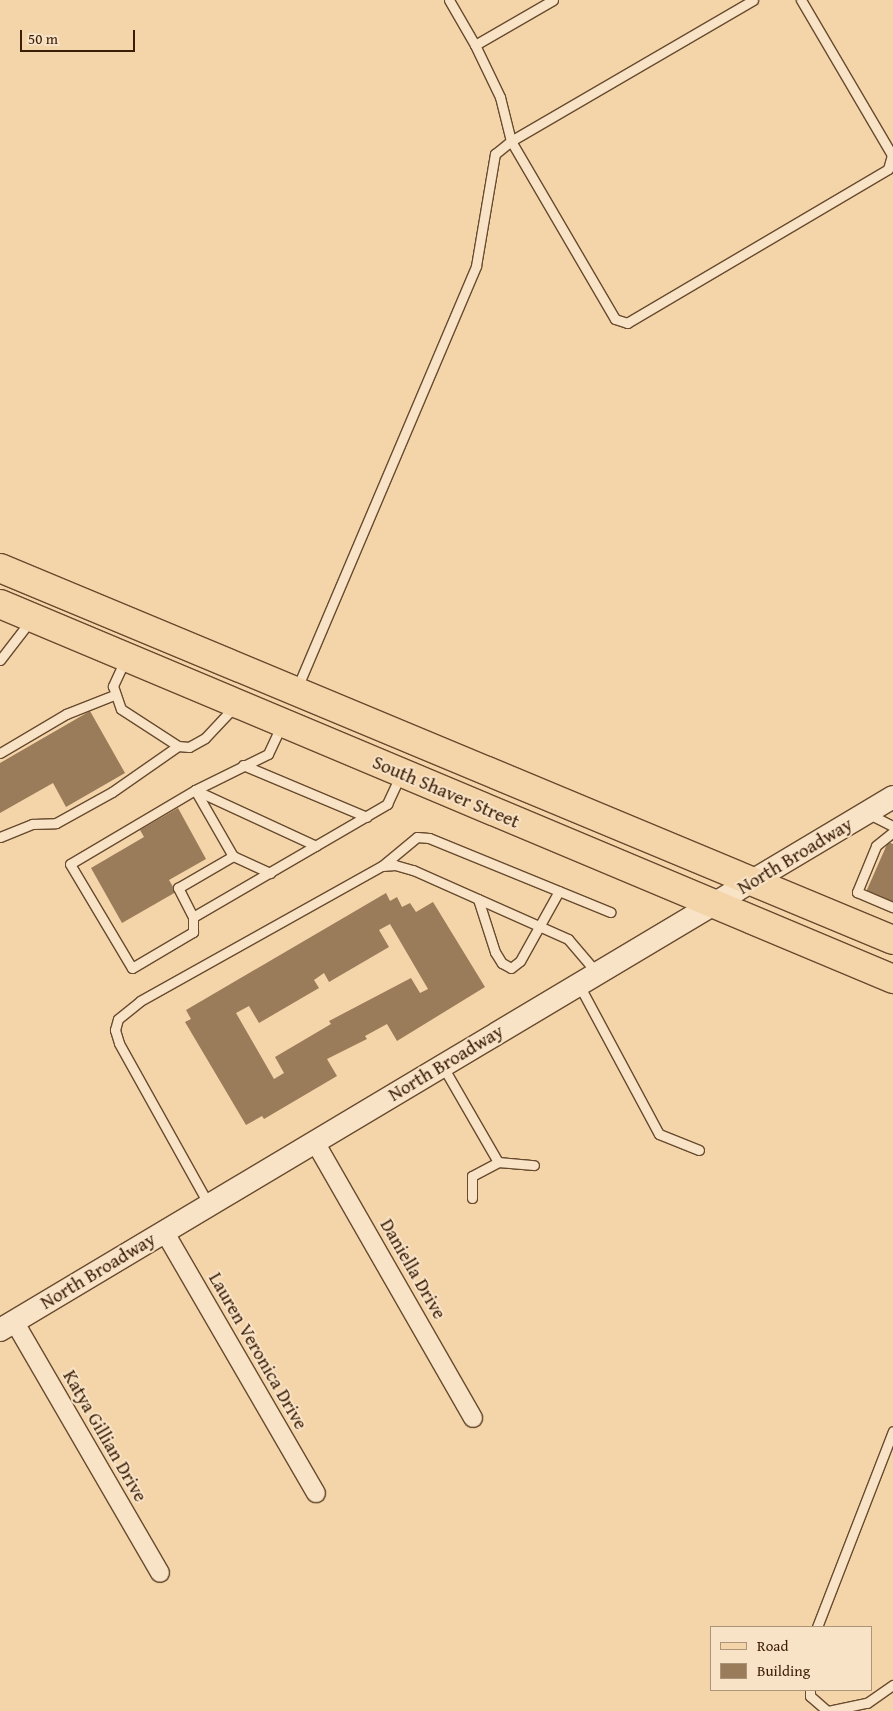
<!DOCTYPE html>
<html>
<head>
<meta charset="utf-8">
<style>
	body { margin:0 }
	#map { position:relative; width:893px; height:1711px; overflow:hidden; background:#f4d4a9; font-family:"Gentium Book Plus",serif }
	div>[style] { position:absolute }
	.building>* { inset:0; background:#9b7c5a }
	.roads { filter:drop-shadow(1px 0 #684b2e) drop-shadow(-1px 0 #684b2e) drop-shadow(0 1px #684b2e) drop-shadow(0 -1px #684b2e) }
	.service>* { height:9px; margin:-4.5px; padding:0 4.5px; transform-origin:4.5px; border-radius:4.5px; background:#f8e3c7 }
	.minor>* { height:18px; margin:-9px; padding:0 9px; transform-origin:9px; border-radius:9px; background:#f8e3c7 }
	.tertiary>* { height:22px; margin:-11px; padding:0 11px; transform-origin:11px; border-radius:11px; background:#f8e3c7 }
	.primary>* { height:28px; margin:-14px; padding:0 14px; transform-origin:14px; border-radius:14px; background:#f4d4a9 }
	span { translate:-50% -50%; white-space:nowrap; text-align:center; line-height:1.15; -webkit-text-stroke:4px #f8e3c7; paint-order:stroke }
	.street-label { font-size:19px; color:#3a1d05 }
	.legend { position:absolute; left:710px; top:1626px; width:162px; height:65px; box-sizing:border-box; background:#f8e3c7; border:1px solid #ac9479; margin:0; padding:6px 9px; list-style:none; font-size:15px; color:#3a1d05 }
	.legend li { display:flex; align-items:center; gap:10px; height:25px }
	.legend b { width:25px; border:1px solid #ac9479 }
	.scale { position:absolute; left:20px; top:30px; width:115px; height:22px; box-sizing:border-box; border:2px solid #3a1d05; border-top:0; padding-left:6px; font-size:15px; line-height:18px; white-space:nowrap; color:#3a1d05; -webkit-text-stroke:4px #f8e3c7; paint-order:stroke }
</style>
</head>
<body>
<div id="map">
	<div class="building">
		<i style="clip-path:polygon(90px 711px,125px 773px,66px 807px,53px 783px,0 813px,0 763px)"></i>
		<i style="clip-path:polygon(178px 808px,206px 859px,169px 880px,176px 892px,122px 923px,91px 868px,144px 837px,140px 830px)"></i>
		<i style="clip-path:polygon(888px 842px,893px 844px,893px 904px,866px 892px)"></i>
		<i style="clip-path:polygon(evenodd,386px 893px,390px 901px,397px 897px,402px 907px,410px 903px,416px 912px,433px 902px,485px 987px,397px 1041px,387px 1024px,365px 1036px,367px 1039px,327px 1059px,337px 1076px,264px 1119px,262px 1116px,246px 1125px,185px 1022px,191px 1019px,186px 1010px,386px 893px,390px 924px,428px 989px,420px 993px,411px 978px,329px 1021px,331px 1024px,275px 1057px,284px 1073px,274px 1079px,236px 1013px,249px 1006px,259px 1023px,319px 988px,314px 980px,324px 973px,329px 982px,389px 947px,379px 930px,390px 924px)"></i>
	</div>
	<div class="roads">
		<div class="service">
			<i style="left:449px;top:0;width:52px;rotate:60deg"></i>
			<i style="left:553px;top:0;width:90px;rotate:150deg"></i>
			<i style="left:475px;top:45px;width:58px;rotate:64.3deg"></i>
			<i style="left:500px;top:97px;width:45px;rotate:76deg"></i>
			<i style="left:511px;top:141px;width:206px;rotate:59.7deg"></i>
			<i style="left:615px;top:319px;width:13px;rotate:18deg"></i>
			<i style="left:627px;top:323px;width:303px;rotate:-30.5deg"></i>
			<i style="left:888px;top:169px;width:15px;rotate:-74deg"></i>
			<i style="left:892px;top:155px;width:180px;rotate:-120.4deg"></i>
			<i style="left:0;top:660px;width:49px;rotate:-52.4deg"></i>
			<i style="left:125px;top:660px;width:29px;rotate:115deg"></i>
			<i style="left:113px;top:686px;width:24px;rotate:71deg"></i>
			<i style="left:121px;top:709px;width:68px;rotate:33deg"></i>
			<i style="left:178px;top:746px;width:11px;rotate:5deg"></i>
			<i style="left:189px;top:747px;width:18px;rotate:-29deg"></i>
			<i style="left:205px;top:738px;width:44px;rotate:-46.8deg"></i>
			<i style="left:297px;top:688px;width:458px;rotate:-67deg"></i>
			<i style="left:476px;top:266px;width:114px;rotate:-80.4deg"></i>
			<i style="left:495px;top:154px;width:21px;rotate:-39deg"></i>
			<i style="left:511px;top:141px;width:280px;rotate:-30.2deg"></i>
			<i style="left:282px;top:724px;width:33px;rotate:115deg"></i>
			<i style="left:268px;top:754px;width:81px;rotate:153.7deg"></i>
			<i style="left:195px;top:790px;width:145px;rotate:149.4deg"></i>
			<i style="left:70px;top:864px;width:121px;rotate:59.2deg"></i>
			<i style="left:132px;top:968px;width:71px;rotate:-30.5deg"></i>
			<i style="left:193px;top:932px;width:15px;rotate:-90deg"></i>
			<i style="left:193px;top:917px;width:225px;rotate:-30.2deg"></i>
			<i style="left:387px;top:804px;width:31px;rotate:-65deg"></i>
			<i style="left:0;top:753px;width:77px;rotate:-30.6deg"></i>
			<i style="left:66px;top:714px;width:52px;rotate:-21.6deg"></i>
			<i style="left:243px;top:765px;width:134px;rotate:22.8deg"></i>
			<i style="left:195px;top:790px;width:133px;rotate:24.8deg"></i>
			<i style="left:195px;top:790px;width:76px;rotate:60.1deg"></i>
			<i style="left:869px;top:814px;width:27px;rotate:27deg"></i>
			<i style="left:893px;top:832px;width:22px;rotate:141deg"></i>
			<i style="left:876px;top:846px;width:50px;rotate:112.4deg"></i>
			<i style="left:857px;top:892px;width:39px;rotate:23deg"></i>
			<i style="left:0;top:837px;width:35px;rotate:-22deg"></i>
			<i style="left:32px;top:824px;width:24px;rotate:-2deg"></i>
			<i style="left:56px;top:823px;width:64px;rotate:-29deg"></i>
			<i style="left:112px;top:792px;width:80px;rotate:-34.9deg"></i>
			<i style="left:382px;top:866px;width:45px;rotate:-39.6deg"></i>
			<i style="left:417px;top:837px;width:12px;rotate:5deg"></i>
			<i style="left:429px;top:838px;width:196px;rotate:22.2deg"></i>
			<i style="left:478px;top:899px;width:56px;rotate:72.2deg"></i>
			<i style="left:495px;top:952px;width:13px;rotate:58deg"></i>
			<i style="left:502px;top:963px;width:10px;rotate:29deg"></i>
			<i style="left:511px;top:968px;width:11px;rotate:-38deg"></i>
			<i style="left:520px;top:961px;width:80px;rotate:-60.9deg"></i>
			<i style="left:193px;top:917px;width:33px;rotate:-117deg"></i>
			<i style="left:178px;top:888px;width:64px;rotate:-30.2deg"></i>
			<i style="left:233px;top:856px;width:41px;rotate:24.7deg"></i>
			<i style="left:579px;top:985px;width:169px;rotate:61.8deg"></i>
			<i style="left:659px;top:1134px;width:43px;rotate:21.8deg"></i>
			<i style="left:442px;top:1065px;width:112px;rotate:60deg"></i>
			<i style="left:472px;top:1198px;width:22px;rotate:-90deg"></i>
			<i style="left:472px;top:1176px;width:30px;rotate:-28deg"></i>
			<i style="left:498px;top:1162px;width:36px;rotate:5deg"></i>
			<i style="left:209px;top:1205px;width:185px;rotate:-119.1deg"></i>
			<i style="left:119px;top:1043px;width:14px;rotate:-107deg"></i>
			<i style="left:115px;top:1030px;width:11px;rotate:-75deg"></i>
			<i style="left:118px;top:1019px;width:28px;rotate:-39deg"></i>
			<i style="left:140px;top:1001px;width:277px;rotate:-29.2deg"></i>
			<i style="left:382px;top:866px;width:13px;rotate:-4deg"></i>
			<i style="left:395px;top:865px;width:19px;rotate:16deg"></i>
			<i style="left:413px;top:870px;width:170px;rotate:24deg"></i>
			<i style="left:568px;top:939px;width:45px;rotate:49.5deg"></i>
			<i style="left:817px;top:1627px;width:210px;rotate:-68.8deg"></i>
			<i style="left:810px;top:1690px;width:6px;rotate:90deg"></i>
			<i style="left:810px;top:1696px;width:23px;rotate:41deg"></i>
			<i style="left:828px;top:1711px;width:40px;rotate:-12deg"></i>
			<i style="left:867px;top:1703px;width:32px;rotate:-35deg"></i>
		</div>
		<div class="minor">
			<i style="left:315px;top:1142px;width:318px;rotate:60.2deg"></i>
			<i style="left:164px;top:1231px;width:303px;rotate:59.9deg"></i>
			<i style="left:14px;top:1321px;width:291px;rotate:59.9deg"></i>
		</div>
		<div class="tertiary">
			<i style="left:0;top:1330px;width:1040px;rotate:-30.83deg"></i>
		</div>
		<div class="primary">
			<i style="left:0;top:568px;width:967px;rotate:22.62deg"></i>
			<i style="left:0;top:604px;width:969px;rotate:22.78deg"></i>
		</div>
	</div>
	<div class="street-label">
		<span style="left:446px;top:792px;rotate:23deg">South Shaver Street</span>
		<span style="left:795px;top:856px;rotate:-31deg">North Broadway</span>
		<span style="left:446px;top:1063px;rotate:-31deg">North Broadway</span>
		<span style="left:413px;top:1269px;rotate:60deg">Daniella Drive</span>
		<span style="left:98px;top:1271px;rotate:-31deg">North Broadway</span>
		<span style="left:258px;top:1351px;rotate:60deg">Lauren Veronica Drive</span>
		<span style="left:105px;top:1436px;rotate:60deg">Katya Gillian Drive</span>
	</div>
	<ul class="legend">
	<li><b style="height:6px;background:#f4d4a9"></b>Road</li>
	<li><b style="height:14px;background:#9b7c5a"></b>Building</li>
	</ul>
	<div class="scale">50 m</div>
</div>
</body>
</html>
